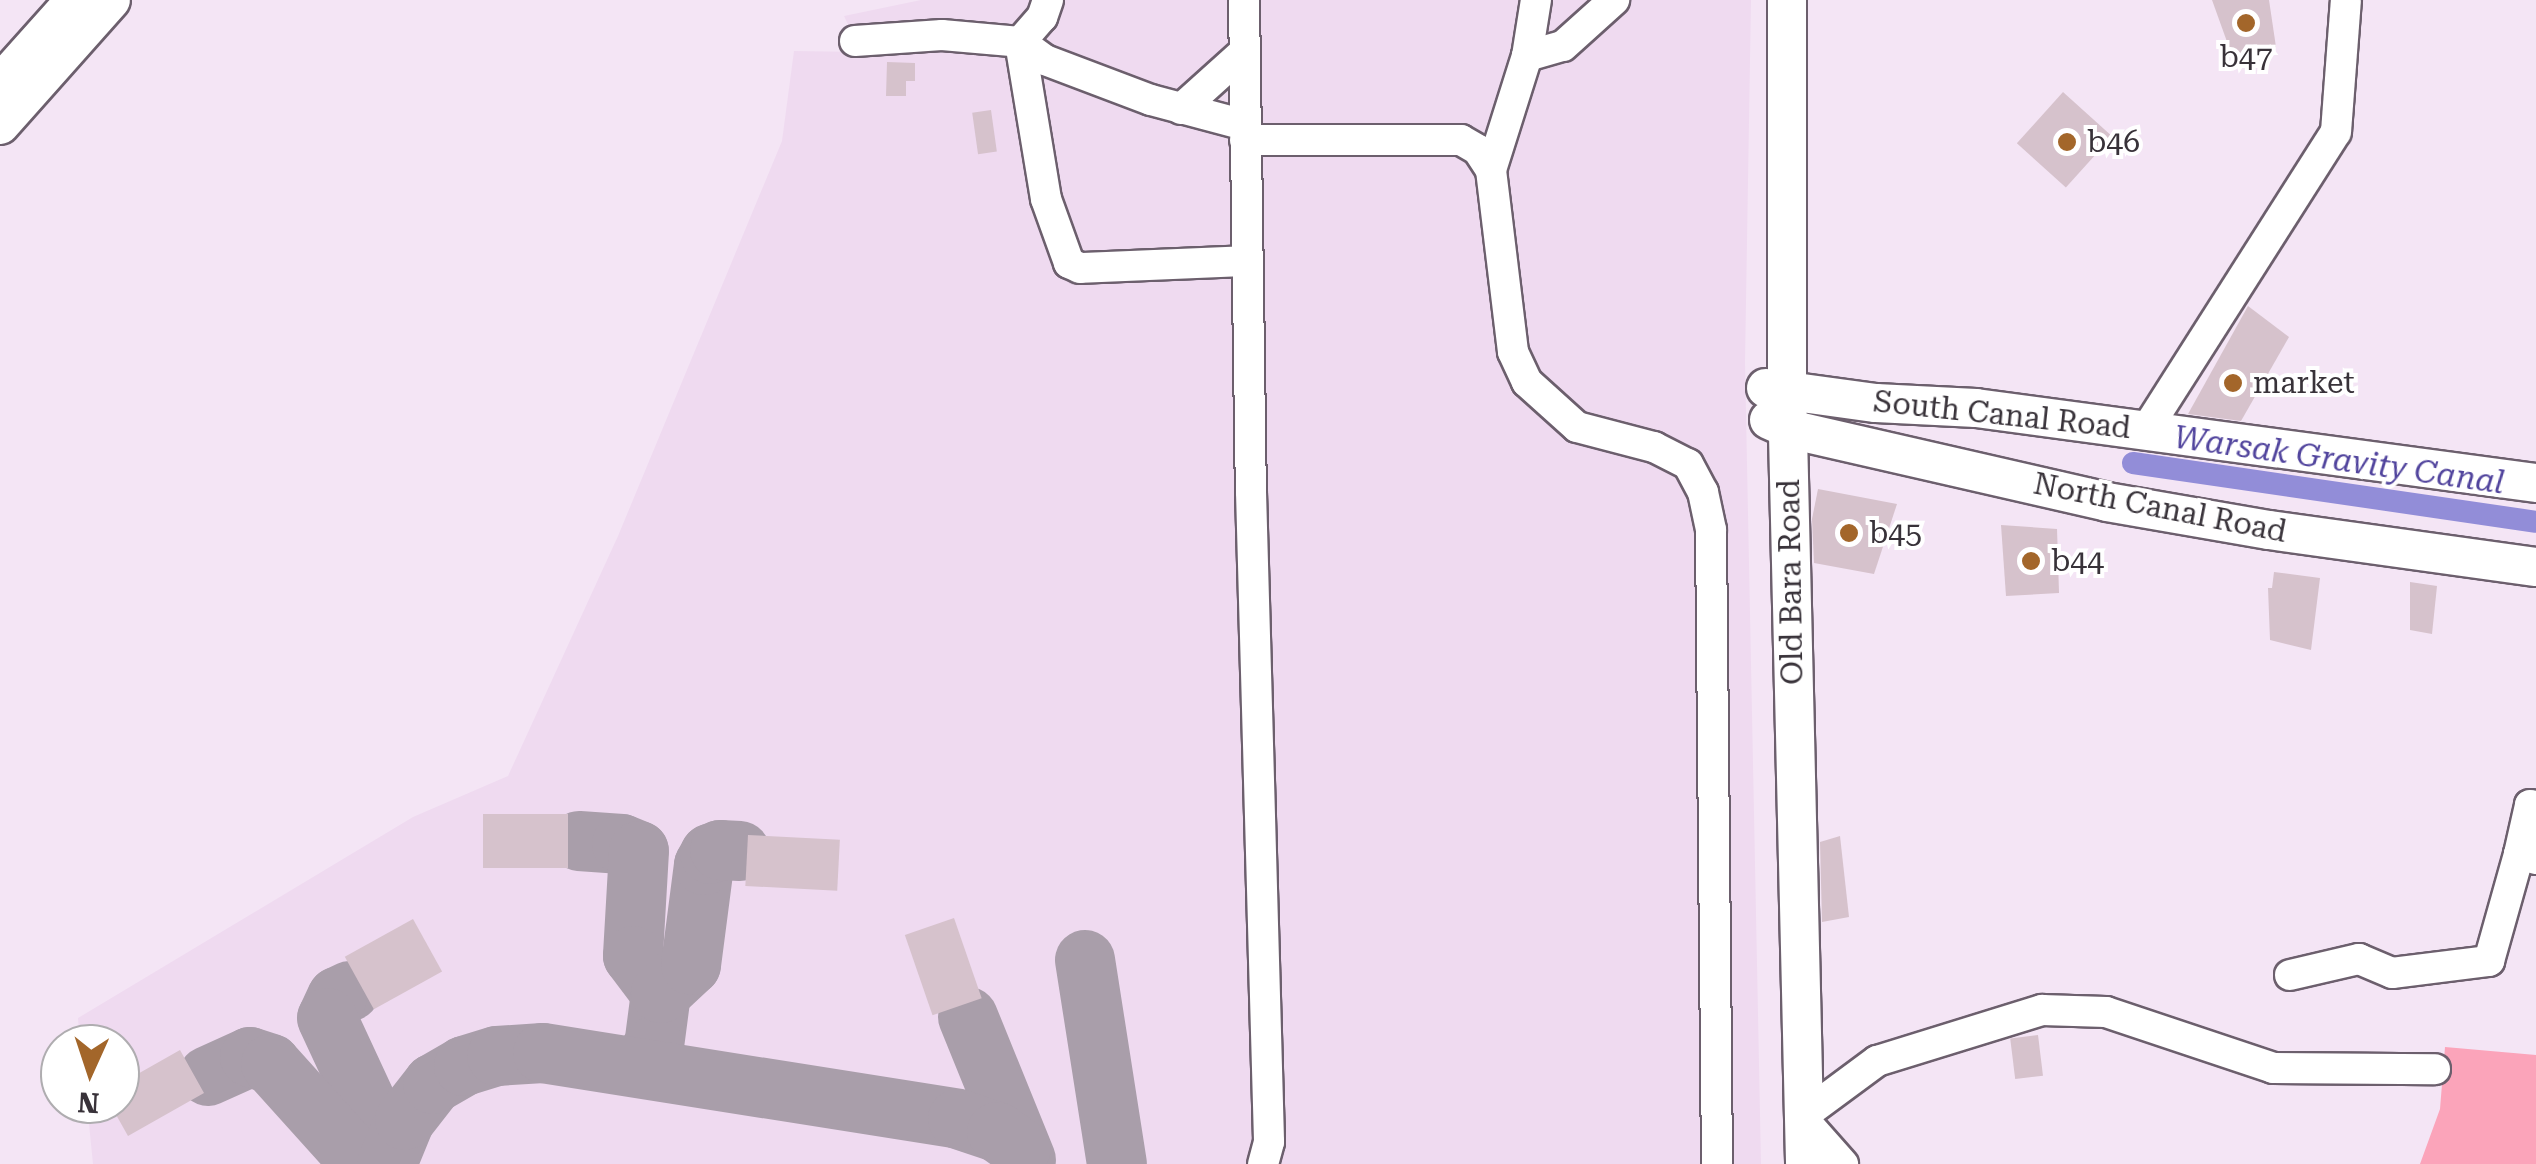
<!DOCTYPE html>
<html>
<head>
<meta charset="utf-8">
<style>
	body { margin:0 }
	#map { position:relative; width:2536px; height:1164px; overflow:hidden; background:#f4e5f5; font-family:"Roboto Serif",serif }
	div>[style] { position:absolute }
	.built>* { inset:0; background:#efdaf0 }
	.green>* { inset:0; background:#fba4ba }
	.canal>* { height:22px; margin:-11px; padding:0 11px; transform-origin:11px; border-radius:11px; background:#928dd8 }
	.taxiway>* { height:60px; margin:-30px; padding:0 30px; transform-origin:30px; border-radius:30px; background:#a99eaa }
	.building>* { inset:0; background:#d6c2cc; transform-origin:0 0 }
	.roads { filter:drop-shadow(2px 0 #6c5f6d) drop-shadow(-2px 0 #6c5f6d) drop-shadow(0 2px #6c5f6d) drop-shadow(0 -2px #6c5f6d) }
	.minor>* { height:30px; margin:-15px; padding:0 15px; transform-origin:15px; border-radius:15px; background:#fff }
	.major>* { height:38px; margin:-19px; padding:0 19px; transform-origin:19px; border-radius:19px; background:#fff }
	.dots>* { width:28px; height:28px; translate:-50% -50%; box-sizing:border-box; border:5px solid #fff; border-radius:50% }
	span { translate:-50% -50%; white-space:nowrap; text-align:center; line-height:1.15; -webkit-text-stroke:8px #fff; paint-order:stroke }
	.poi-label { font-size:30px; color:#383239 }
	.left { translate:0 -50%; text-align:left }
	.street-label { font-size:30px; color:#383239 }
	.water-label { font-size:32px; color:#51449d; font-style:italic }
	.north { position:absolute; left:40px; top:1024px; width:100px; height:100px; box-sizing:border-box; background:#fff; border:2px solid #afadb0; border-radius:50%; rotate:183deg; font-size:28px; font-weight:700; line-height:40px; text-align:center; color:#383239 }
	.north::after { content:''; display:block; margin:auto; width:35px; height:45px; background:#a3662a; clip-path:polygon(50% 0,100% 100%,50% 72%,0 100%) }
</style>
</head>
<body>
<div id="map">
	<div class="built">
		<i style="clip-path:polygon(921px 0,1751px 0,1745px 363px,1761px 1164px,93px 1164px,87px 1104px,120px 1104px,120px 1044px,80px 1044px,78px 1018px,413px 817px,508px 776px,618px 536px,782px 141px,794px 51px,861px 52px,844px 16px)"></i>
	</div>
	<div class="green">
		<i style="clip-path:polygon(2445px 1047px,2536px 1055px,2536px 1164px,2420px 1164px,2440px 1109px)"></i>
	</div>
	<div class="canal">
		<i style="left:2133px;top:463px;width:407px;rotate:8.3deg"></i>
	</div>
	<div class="taxiway">
		<i style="left:579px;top:841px;width:43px;rotate:4deg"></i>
		<i style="left:622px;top:844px;width:18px;rotate:22deg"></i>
		<i style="left:639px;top:851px;width:105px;rotate:93.3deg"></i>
		<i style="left:633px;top:956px;width:46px;rotate:52.9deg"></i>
		<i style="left:661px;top:993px;width:53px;rotate:97.5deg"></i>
		<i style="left:654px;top:1046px;width:26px;rotate:127deg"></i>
		<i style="left:1085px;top:960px;width:206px;rotate:81.1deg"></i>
		<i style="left:350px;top:991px;width:14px;rotate:155deg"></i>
		<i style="left:337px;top:997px;width:23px;rotate:115deg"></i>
		<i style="left:327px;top:1018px;width:150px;rotate:65.1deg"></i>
		<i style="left:661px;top:993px;width:41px;rotate:-43deg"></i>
		<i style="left:691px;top:965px;width:101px;rotate:-82.6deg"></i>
		<i style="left:704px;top:865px;width:13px;rotate:-61deg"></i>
		<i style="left:710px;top:854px;width:11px;rotate:-22deg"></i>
		<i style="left:720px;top:850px;width:20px;rotate:3deg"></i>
		<i style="left:968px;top:1017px;width:154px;rotate:67.9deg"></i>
		<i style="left:208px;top:1076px;width:46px;rotate:-24.3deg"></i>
		<i style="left:250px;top:1057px;width:22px;rotate:18deg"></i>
		<i style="left:271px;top:1064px;width:135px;rotate:48deg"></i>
		<i style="left:387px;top:1164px;width:48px;rotate:-67.8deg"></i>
		<i style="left:405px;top:1120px;width:46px;rotate:-52.1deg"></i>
		<i style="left:433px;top:1084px;width:36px;rotate:-30deg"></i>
		<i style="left:464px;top:1066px;width:34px;rotate:-17deg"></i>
		<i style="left:497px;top:1056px;width:46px;rotate:-3.7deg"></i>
		<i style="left:543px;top:1053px;width:420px;rotate:9deg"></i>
		<i style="left:958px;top:1119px;width:41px;rotate:18.4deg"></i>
		<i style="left:997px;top:1132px;width:29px;rotate:35deg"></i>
	</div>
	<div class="building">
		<i style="clip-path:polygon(2212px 0,2269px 0,2276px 47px,2235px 64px)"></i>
		<i style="clip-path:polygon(887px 62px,915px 63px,915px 81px,906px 81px,906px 96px,886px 96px)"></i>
		<i style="left:2063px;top:92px;width:66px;height:69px;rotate:42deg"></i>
		<i style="left:991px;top:110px;width:42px;height:19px;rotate:82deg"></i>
		<i style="clip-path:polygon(2248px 306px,2289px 337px,2241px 421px,2188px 414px)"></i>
		<i style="clip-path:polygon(1818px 489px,1897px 504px,1874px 574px,1814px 563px,1812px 519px)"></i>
		<i style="clip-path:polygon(2001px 525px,2057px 529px,2059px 593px,2006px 596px)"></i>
		<i style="clip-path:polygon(2274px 572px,2320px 578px,2311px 650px,2270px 640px,2268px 588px,2272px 588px)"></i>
		<i style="clip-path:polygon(2410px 582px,2437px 586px,2432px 634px,2410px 630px)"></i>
		<i style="left:568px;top:814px;width:54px;height:85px;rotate:90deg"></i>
		<i style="left:748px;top:835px;width:92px;height:51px;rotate:3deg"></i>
		<i style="clip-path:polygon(1840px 836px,1849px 917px,1822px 922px,1820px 842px)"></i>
		<i style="left:954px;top:918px;width:85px;height:52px;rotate:71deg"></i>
		<i style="left:413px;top:919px;width:60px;height:78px;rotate:61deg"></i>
		<i style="left:2038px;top:1035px;width:41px;height:28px;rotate:83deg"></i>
		<i style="clip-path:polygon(180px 1050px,204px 1093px,128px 1136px,110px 1104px,120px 1104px,120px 1084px)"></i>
	</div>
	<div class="roads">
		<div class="minor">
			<i style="left:1048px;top:0;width:18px;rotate:109deg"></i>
			<i style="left:1042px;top:17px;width:33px;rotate:131deg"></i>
			<i style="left:1020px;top:42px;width:159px;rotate:80.6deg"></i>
			<i style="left:1046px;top:199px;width:68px;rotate:70.2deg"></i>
			<i style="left:1069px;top:263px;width:12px;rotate:24deg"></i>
			<i style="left:1080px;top:268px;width:167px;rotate:-2.4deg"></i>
			<i style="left:1244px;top:0;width:492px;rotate:89.2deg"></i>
			<i style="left:1251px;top:492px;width:650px;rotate:88.41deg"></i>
			<i style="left:1269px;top:1142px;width:23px;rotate:105deg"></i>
			<i style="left:855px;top:41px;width:87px;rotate:-3.9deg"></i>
			<i style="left:942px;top:35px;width:78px;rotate:5.1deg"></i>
			<i style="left:1020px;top:42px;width:31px;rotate:36deg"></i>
			<i style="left:1045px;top:60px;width:113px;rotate:20.7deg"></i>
			<i style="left:1151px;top:100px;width:97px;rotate:14.9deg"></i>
			<i style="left:1527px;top:56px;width:37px;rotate:-16deg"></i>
			<i style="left:1563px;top:46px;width:69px;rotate:-42deg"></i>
			<i style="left:1181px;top:109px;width:85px;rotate:-42.1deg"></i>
			<i style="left:1245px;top:140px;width:216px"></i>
			<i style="left:1461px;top:140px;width:20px;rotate:30deg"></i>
			<i style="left:1478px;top:150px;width:24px;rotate:57deg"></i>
			<i style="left:1491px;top:170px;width:183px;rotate:83.1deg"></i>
			<i style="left:1513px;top:352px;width:33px;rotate:65deg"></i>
			<i style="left:1527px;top:382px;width:67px;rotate:42deg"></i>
			<i style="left:1577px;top:427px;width:80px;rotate:14.6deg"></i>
			<i style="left:1654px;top:447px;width:38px;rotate:27deg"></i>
			<i style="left:1688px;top:464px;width:32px;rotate:62deg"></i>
			<i style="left:1703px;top:492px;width:39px;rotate:78deg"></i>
			<i style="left:1711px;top:530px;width:634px;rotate:89.46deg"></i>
			<i style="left:1491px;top:170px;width:120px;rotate:-72.5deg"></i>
			<i style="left:1527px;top:56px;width:57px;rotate:-80.9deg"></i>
			<i style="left:2146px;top:430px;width:353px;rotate:-57.5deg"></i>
			<i style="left:2336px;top:132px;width:132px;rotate:-85.7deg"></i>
			<i style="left:2519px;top:854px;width:50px;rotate:-77.3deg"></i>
			<i style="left:2530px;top:805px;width:6px;rotate:9deg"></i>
			<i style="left:2290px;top:975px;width:71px;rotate:-13.1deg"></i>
			<i style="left:2359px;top:959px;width:36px;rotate:23deg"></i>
			<i style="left:2392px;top:973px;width:98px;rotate:-7.1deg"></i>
			<i style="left:2489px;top:961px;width:111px;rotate:-74.3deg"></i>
			<i style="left:2519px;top:854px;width:18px;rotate:16deg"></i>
			<i style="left:1804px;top:1115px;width:91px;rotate:-36.5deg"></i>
			<i style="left:1877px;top:1061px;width:173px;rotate:-17.2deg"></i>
			<i style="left:2042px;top:1010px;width:64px;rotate:1.8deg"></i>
			<i style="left:2106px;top:1012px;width:176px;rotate:18.5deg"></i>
			<i style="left:2273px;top:1068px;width:162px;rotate:0.4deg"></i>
			<i style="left:1804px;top:1120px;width:59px;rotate:48.4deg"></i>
		</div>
		<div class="major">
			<i style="left:1787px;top:0;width:392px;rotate:90deg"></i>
			<i style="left:1787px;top:392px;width:772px;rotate:88.66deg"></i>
			<i style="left:0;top:84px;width:113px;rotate:-48.2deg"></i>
			<i style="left:0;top:125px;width:167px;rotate:-48.4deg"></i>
			<i style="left:1766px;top:388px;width:111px;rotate:7.8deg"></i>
			<i style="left:1876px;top:403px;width:100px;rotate:2.9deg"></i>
			<i style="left:1976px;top:408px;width:565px;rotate:7.63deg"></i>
			<i style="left:1769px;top:420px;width:22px;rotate:24deg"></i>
			<i style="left:1789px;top:429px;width:326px;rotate:12.9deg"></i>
			<i style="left:2107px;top:502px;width:164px;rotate:9.8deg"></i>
			<i style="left:2269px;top:530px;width:270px;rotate:7.9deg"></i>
		</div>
	</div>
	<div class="dots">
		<i style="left:2246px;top:23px;background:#a3662a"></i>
		<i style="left:2067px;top:142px;background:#a3662a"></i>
		<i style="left:2233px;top:383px;background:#a3662a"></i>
		<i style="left:1849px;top:533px;background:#a3662a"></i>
		<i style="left:2031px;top:561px;background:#a3662a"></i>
	</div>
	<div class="poi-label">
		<span style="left:2246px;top:57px">b47</span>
		<span class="left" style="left:2087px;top:142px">b46</span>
		<span class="left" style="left:2253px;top:383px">market</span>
		<span class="left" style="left:1869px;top:533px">b45</span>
		<span class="left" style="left:2051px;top:561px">b44</span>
	</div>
	<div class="street-label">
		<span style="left:2002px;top:415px;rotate:6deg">South Canal Road</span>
		<span style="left:2160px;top:508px;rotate:11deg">North Canal Road</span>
		<span style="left:1791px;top:582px;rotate:-91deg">Old Bara Road</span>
	</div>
	<div class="water-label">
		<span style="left:2339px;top:460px;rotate:8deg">Warsak Gravity Canal</span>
	</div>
	<div class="north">N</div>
</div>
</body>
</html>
